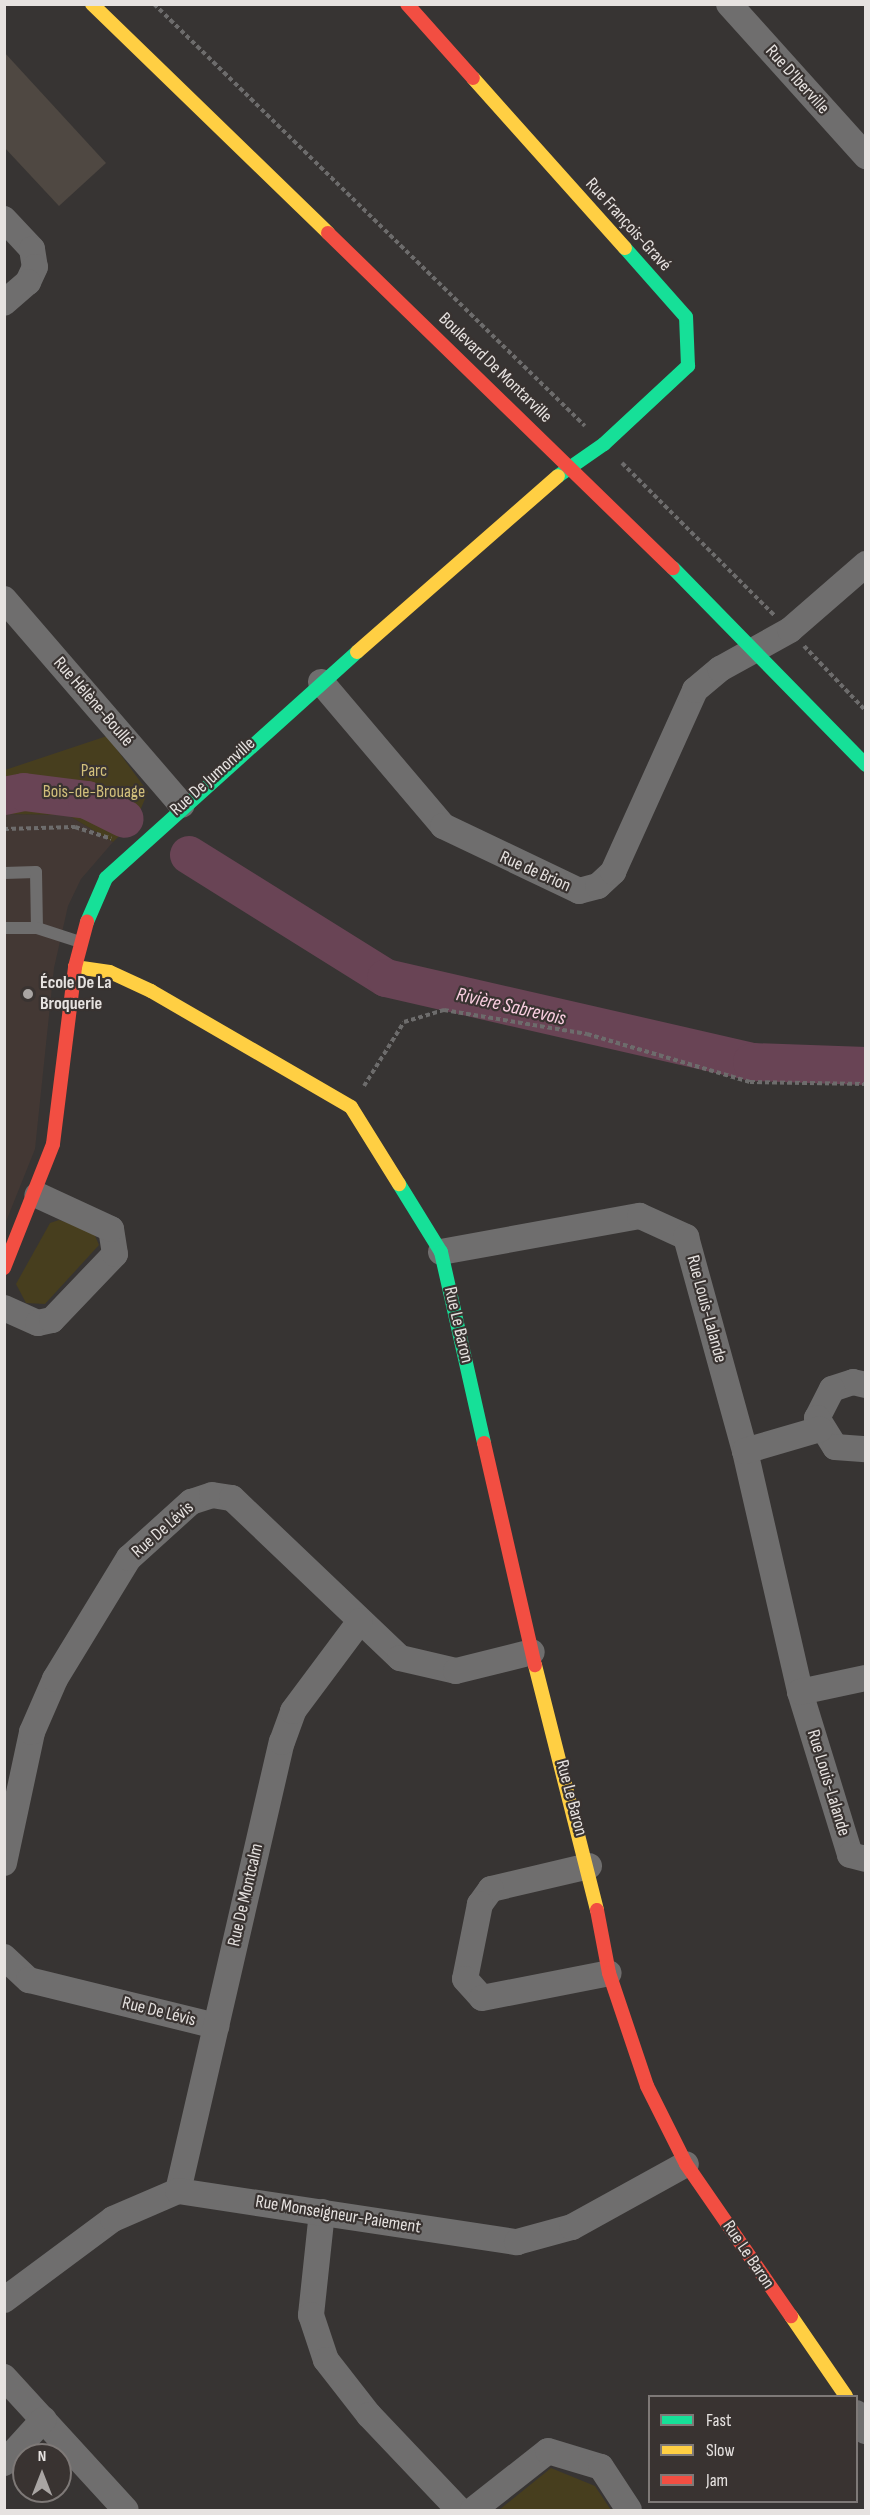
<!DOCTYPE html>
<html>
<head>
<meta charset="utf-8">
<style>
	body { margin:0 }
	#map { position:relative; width:870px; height:2515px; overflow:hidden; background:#373433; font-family:"Sofia Sans Condensed",sans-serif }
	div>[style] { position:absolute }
	.built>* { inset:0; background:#433834 }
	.green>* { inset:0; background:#473e1e }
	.river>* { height:38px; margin:-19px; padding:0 19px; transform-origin:19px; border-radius:19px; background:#694455 }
	.building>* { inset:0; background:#4f4842 }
	.path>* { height:4px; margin-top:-2px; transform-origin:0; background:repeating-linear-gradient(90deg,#6d6c6c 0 4.5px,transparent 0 7.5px) }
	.lane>* { height:12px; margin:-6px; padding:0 6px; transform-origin:6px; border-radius:6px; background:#6f6e6e }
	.street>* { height:26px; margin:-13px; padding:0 13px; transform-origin:13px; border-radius:13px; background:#6f6e6e }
	.fast>* { height:14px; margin:-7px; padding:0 7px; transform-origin:7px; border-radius:7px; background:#16e098 }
	.slow>* { height:14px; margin:-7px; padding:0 7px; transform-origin:7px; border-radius:7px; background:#ffcf43 }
	.jam>* { height:14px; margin:-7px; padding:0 7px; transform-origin:7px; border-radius:7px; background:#f24e42 }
	.dots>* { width:16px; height:16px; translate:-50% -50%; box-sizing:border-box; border:3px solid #393331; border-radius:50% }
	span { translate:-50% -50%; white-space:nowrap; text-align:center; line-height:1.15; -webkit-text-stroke:4.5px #393331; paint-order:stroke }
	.street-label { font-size:18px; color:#e6e2e0 }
	.park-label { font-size:18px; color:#d1bf7b }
	.poi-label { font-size:18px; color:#e6e2e0; font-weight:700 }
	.left { translate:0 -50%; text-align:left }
	.water-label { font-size:20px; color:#facfe1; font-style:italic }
	.frame { position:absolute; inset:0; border:6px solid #e6e2e0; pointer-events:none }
	.legend { position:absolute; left:648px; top:2395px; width:210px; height:108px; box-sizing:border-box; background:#393331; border:2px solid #7e7977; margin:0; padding:8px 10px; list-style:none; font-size:18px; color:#e6e2e0 }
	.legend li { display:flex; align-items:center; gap:12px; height:30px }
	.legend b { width:30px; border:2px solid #7e7977 }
	.north { position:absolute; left:12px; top:2443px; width:60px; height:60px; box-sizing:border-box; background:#393331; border:2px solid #7e7977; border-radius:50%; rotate:0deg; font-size:16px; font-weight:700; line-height:24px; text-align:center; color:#e6e2e0 }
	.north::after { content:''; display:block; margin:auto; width:21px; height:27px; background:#a9a5a3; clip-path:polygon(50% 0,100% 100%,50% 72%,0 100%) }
</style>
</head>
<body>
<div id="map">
	<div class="built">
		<i style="clip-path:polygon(5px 814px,68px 815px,113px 842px,81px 879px,68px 906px,54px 968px,35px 1149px,5px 1224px)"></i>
	</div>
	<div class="green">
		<i style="clip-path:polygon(107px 736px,148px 792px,136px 820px,113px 842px,68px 815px,5px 814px,5px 770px)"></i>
		<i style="clip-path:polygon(59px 1220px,93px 1231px,99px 1245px,45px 1304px,26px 1303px,16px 1284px,50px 1223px)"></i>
		<i style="clip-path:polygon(551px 2468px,595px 2486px,611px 2510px,499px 2510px)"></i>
	</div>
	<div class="river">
		<i style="left:4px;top:796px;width:20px;rotate:-11deg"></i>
		<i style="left:24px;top:792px;width:64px;rotate:7.2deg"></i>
		<i style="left:87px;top:800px;width:42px;rotate:26.6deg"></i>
		<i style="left:189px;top:855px;width:232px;rotate:32deg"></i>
		<i style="left:386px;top:978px;width:376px;rotate:12.9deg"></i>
		<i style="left:752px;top:1062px;width:114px;rotate:2deg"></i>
	</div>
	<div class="building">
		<i style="clip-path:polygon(4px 52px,106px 163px,59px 206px,4px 147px)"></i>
	</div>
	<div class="path">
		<i style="left:154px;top:4px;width:603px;rotate:44.4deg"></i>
		<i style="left:622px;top:463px;width:215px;rotate:45deg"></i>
		<i style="left:804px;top:646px;width:90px;rotate:46.4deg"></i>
		<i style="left:4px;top:829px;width:71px;rotate:-1.6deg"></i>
		<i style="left:75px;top:827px;width:38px;rotate:18deg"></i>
		<i style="left:364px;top:1086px;width:75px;rotate:-58deg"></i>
		<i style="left:404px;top:1022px;width:42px;rotate:-16.7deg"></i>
		<i style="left:444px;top:1010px;width:145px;rotate:9.5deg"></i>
		<i style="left:587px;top:1034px;width:170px;rotate:16.4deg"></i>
		<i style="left:750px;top:1082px;width:116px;rotate:1deg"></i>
	</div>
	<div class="lane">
		<i style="left:4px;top:873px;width:32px;rotate:-2deg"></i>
		<i style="left:36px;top:872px;width:56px;rotate:89deg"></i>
		<i style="left:37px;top:928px;width:45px;rotate:18deg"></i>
		<i style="left:4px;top:928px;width:33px"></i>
	</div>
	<div class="street">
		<i style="left:729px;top:4px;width:205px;rotate:48deg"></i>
		<i style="left:4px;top:219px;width:41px;rotate:47deg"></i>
		<i style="left:32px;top:249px;width:18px;rotate:81deg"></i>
		<i style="left:35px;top:267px;width:17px;rotate:115deg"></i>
		<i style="left:28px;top:282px;width:32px;rotate:139deg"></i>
		<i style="left:4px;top:599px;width:272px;rotate:49.2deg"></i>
		<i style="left:321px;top:682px;width:189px;rotate:49.7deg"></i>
		<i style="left:443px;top:826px;width:151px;rotate:25.5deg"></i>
		<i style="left:579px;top:891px;width:20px;rotate:-15deg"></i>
		<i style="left:598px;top:886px;width:21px;rotate:-43deg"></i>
		<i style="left:613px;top:872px;width:200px;rotate:-65.7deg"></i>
		<i style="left:695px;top:690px;width:33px;rotate:-40deg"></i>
		<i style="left:720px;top:669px;width:80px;rotate:-29.1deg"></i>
		<i style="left:790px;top:630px;width:101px;rotate:-41deg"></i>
		<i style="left:441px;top:1252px;width:202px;rotate:-10.3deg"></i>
		<i style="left:640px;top:1216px;width:51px;rotate:24.5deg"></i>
		<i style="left:686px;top:1237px;width:222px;rotate:74.6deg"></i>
		<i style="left:745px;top:1451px;width:247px;rotate:77.1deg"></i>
		<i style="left:800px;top:1692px;width:170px;rotate:72.9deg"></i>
		<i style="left:850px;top:1855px;width:16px;rotate:14deg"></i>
		<i style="left:4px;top:1308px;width:37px;rotate:24deg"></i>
		<i style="left:38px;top:1323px;width:14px;rotate:-12deg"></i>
		<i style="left:52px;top:1320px;width:91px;rotate:-46.3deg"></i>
		<i style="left:115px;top:1254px;width:25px;rotate:-99deg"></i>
		<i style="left:111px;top:1229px;width:81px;rotate:-155.3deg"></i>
		<i style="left:866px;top:1385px;width:13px;rotate:-167deg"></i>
		<i style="left:853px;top:1382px;width:22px;rotate:162deg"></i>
		<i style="left:832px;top:1389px;width:33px;rotate:117deg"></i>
		<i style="left:817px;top:1418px;width:34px;rotate:58deg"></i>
		<i style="left:835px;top:1447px;width:31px;rotate:4deg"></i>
		<i style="left:745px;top:1451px;width:78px;rotate:-16.3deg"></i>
		<i style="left:800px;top:1692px;width:67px;rotate:-12deg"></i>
		<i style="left:4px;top:1863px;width:134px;rotate:-77.9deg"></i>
		<i style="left:32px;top:1732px;width:58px;rotate:-66.5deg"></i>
		<i style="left:55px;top:1679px;width:142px;rotate:-58.6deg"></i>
		<i style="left:129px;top:1558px;width:84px;rotate:-42.1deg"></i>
		<i style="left:191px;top:1502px;width:22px;rotate:-18deg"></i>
		<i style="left:212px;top:1495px;width:20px;rotate:9deg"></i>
		<i style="left:232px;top:1498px;width:232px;rotate:43.6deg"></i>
		<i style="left:400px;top:1658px;width:57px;rotate:13.1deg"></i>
		<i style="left:456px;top:1671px;width:78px;rotate:-14deg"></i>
		<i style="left:589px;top:1866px;width:101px;rotate:166.8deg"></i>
		<i style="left:491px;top:1889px;width:19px;rotate:126deg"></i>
		<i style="left:480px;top:1904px;width:76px;rotate:101.3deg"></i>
		<i style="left:465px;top:1979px;width:25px;rotate:48deg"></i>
		<i style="left:482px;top:1998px;width:129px;rotate:-11.1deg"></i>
		<i style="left:4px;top:1957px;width:34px;rotate:43deg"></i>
		<i style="left:29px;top:1980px;width:193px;rotate:13.8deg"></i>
		<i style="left:178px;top:2191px;width:461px;rotate:-77deg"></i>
		<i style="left:282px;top:1742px;width:33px;rotate:-70deg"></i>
		<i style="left:293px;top:1711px;width:112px;rotate:-53.3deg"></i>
		<i style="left:322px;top:2212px;width:104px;rotate:96.1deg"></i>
		<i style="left:311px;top:2315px;width:47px;rotate:71.6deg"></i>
		<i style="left:326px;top:2360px;width:70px;rotate:52deg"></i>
		<i style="left:369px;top:2415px;width:131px;rotate:46.5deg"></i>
		<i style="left:4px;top:2300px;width:136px;rotate:-36.6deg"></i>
		<i style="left:113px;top:2219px;width:71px;rotate:-23.3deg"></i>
		<i style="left:178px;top:2191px;width:343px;rotate:8.6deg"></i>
		<i style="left:517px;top:2242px;width:57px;rotate:-15.3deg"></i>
		<i style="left:572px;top:2227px;width:130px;rotate:-28.9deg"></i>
		<i style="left:4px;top:2377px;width:180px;rotate:47.5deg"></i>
		<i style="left:856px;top:2413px;width:21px;rotate:61deg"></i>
		<i style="left:4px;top:2463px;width:59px;rotate:-47.7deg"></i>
		<i style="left:473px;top:2510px;width:95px;rotate:-38.2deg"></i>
		<i style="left:548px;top:2451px;width:55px;rotate:16.8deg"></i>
		<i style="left:601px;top:2467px;width:51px;rotate:56.9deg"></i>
	</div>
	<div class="fast">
		<i style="left:558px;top:476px;width:56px;rotate:-34.8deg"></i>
		<i style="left:604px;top:444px;width:115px;rotate:-42.9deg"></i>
		<i style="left:688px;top:366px;width:49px;rotate:-92.3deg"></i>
		<i style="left:686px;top:317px;width:92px;rotate:-131.5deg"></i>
		<i style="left:673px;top:568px;width:276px;rotate:45.6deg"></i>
		<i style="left:87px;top:922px;width:48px;rotate:-66.6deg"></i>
		<i style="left:106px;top:878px;width:338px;rotate:-42deg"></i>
		<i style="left:399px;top:1184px;width:80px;rotate:58.3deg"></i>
		<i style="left:441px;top:1252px;width:196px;rotate:77.3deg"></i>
	</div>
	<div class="slow">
		<i style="left:92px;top:4px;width:329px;rotate:44.1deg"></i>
		<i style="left:473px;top:78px;width:228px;rotate:48.2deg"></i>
		<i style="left:357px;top:652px;width:267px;rotate:-41.2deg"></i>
		<i style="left:75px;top:967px;width:35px;rotate:8deg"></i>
		<i style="left:110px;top:972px;width:45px;rotate:24.9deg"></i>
		<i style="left:151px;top:991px;width:231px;rotate:30.1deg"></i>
		<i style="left:351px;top:1107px;width:91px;rotate:58.1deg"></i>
		<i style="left:535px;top:1665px;width:253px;rotate:75.8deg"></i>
		<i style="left:791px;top:2316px;width:97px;rotate:55.5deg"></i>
	</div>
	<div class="jam">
		<i style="left:407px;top:4px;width:99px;rotate:48.3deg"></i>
		<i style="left:328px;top:233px;width:481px;rotate:44.2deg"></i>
		<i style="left:4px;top:1268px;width:133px;rotate:-68.4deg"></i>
		<i style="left:53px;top:1144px;width:178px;rotate:-82.9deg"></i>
		<i style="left:75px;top:967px;width:47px;rotate:-75.1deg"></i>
		<i style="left:484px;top:1443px;width:228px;rotate:77.1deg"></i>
		<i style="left:597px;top:1910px;width:64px;rotate:79.2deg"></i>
		<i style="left:609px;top:1973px;width:119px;rotate:71.4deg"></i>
		<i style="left:647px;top:2086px;width:87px;rotate:63.4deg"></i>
		<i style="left:686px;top:2164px;width:185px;rotate:55.4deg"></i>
	</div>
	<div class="dots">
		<i style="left:28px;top:994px;background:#a9a5a3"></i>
	</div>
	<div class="street-label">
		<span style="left:797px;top:80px;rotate:48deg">Rue D'Iberville</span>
		<span style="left:628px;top:225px;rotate:48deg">Rue François-Gravé</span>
		<span style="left:495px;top:368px;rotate:44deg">Boulevard De Montarville</span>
		<span style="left:93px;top:702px;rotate:49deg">Rue Hélène-Boullé</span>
		<span style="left:213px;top:777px;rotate:-42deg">Rue De Jumonville</span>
		<span style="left:535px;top:872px;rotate:24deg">Rue de Brion</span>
		<span style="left:706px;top:1309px;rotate:75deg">Rue Louis-Lalande</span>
		<span style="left:458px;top:1325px;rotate:77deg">Rue Le Baron</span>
		<span style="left:163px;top:1530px;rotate:-41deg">Rue De Lévis</span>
		<span style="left:828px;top:1783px;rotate:73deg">Rue Louis-Lalande</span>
		<span style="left:571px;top:1798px;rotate:75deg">Rue Le Baron</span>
		<span style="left:246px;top:1895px;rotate:-77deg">Rue De Montcalm</span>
		<span style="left:159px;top:2012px;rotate:14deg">Rue De Lévis</span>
		<span style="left:338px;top:2215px;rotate:9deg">Rue Monseigneur-Paiement</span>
		<span style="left:748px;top:2255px;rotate:56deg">Rue Le Baron</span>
	</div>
	<div class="park-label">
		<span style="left:94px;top:782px">Parc<br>Bois-de-Brouage</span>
	</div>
	<div class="poi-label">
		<span class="left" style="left:40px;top:994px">École De La<br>Broquerie</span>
	</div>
	<div class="water-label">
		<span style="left:511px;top:1007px;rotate:13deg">Rivière Sabrevois</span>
	</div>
	<div class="frame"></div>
	<ul class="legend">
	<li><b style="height:8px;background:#16e098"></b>Fast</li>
	<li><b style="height:8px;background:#ffcf43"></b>Slow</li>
	<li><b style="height:8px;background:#f24e42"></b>Jam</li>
	</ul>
	<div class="north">N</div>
</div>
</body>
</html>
